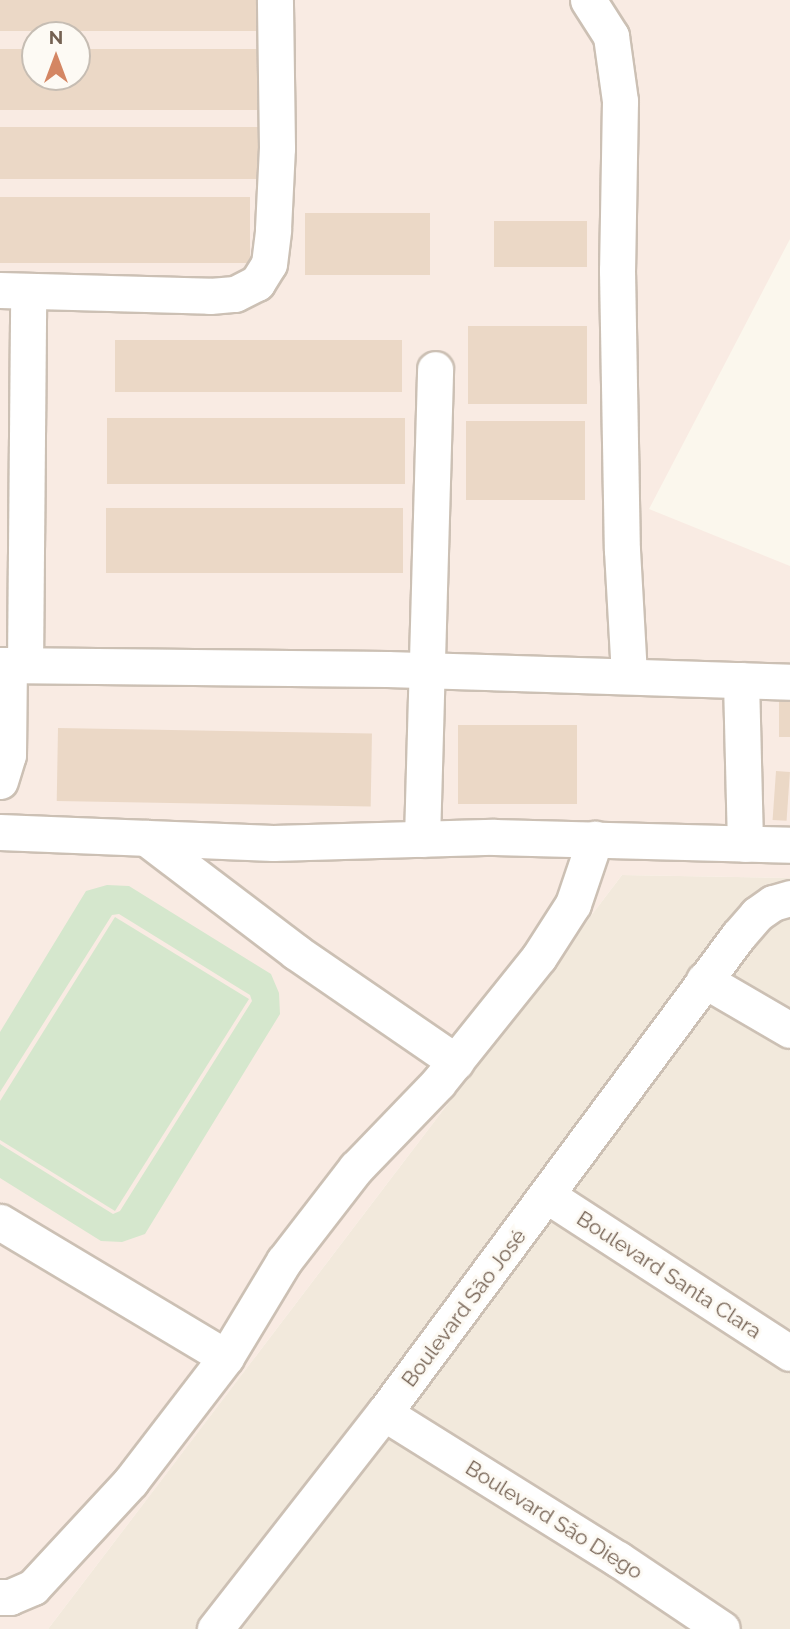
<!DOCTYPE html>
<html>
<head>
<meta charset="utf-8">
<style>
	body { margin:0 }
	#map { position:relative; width:790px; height:1629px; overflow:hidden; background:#fbf7ed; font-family:Raleway,sans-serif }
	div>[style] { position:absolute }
	.residential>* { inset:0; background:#f2e9dc }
	.commercial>* { inset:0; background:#f9ebe3 }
	.green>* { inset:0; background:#d5e7cd }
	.building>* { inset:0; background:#ebd8c6; transform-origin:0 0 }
	.roads { filter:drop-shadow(2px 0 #ccc0b4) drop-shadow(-2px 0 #ccc0b4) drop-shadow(0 2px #ccc0b4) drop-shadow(0 -2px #ccc0b4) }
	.minor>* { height:35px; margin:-17.5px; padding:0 17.5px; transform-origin:17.5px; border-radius:17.5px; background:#fff }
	span { translate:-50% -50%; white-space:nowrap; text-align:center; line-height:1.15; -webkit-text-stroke:6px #fdfaf4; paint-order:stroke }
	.street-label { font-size:21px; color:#746152 }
	.north { position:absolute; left:21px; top:21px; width:70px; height:70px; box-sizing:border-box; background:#fdfaf4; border:2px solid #c6bdb3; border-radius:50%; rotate:0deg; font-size:19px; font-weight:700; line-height:28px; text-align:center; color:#746152 }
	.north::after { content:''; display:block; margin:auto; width:24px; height:32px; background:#d48663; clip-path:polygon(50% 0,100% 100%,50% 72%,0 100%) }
</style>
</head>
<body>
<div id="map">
	<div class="residential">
		<i style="clip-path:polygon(622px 875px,790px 878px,790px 1629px,48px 1629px)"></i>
	</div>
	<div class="commercial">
		<i style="clip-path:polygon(evenodd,0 0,790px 0,790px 239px,649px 509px,790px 566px,790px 878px,622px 875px,48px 1629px,0 1629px,0 0,35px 35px,77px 35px,77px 77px,35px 77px,35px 35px)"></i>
	</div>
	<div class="green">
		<i style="clip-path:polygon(107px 885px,129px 886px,271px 974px,279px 993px,280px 1014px,145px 1234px,122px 1242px,101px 1241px,0 1178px,0 1144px,113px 1214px,120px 1211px,252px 1001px,250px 995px,119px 914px,112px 915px,0 1092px,0 1032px,86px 891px)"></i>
		<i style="clip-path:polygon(115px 917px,249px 999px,115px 1211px,0 1140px,0 1101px)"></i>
	</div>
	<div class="building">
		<i style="left:0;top:0;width:259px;height:31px"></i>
		<i style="clip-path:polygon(0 49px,35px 49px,35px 77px,77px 77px,77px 49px,262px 49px,262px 110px,0 110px)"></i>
		<i style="left:0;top:127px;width:262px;height:52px"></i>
		<i style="left:0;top:197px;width:250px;height:66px"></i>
		<i style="left:305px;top:213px;width:125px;height:62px"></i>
		<i style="left:494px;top:221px;width:93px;height:46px"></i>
		<i style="left:468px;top:326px;width:119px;height:78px"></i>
		<i style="left:115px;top:340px;width:287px;height:52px"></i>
		<i style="left:107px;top:418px;width:298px;height:66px"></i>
		<i style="left:466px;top:421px;width:119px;height:79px"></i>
		<i style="left:106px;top:508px;width:297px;height:65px"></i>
		<i style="left:779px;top:689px;width:11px;height:48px"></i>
		<i style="left:458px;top:725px;width:119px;height:79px"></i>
		<i style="left:58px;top:728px;width:314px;height:73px;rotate:1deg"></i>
		<i style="left:776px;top:771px;width:14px;height:49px;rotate:4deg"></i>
	</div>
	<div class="roads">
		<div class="minor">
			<i style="left:588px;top:0;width:43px;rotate:57.4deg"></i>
			<i style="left:611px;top:36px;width:66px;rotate:82.1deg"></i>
			<i style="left:620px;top:101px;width:169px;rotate:91deg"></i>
			<i style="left:617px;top:270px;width:280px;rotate:89deg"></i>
			<i style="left:622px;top:550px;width:126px;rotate:86.8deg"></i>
			<i style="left:0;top:290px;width:210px;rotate:1.6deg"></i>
			<i style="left:210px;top:296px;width:25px;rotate:-5deg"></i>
			<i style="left:235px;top:294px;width:25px;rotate:-27deg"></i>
			<i style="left:257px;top:283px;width:22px;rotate:-58deg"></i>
			<i style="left:269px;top:264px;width:35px;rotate:-83deg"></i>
			<i style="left:273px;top:229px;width:81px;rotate:-87.2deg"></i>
			<i style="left:277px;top:148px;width:148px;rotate:-90.8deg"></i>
			<i style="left:0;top:665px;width:387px;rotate:0.6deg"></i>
			<i style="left:387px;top:669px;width:403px;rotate:1.8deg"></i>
			<i style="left:25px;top:665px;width:373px;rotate:-89.5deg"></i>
			<i style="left:741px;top:680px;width:164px;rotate:88.6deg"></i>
			<i style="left:0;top:781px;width:27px;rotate:-73deg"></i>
			<i style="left:8px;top:755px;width:90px;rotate:-89.4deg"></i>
			<i style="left:0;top:832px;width:273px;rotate:2.3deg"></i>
			<i style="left:273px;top:843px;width:221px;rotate:-1.6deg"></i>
			<i style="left:494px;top:837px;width:296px;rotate:1.5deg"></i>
			<i style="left:146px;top:838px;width:188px;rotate:37.2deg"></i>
			<i style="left:296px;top:952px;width:194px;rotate:34.5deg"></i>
			<i style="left:422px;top:839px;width:470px;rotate:-88.4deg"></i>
			<i style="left:704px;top:980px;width:99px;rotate:30.2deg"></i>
			<i style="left:548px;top:1196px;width:288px;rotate:33deg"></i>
			<i style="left:0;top:1222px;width:263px;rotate:30.9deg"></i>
			<i style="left:384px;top:1413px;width:276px;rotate:32deg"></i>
			<i style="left:618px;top:1559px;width:125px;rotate:33.9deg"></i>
			<i style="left:0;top:1597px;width:10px"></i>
			<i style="left:10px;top:1597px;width:25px;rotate:-23deg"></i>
			<i style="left:33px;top:1587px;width:144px;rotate:-47.2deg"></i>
			<i style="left:131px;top:1481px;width:156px;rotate:-52.5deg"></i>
			<i style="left:226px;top:1357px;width:112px;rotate:-58.9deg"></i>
			<i style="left:284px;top:1261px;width:118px;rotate:-52.3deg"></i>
			<i style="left:356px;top:1168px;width:118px;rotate:-46deg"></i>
			<i style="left:438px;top:1083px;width:161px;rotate:-51.3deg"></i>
			<i style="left:539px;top:957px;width:63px;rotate:-57.3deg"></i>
			<i style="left:573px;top:904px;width:69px;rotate:-71.3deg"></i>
			<i style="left:215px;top:1629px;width:274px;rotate:-52deg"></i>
			<i style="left:384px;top:1413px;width:594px;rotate:-53.42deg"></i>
			<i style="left:738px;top:936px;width:29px;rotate:-49deg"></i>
			<i style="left:757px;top:914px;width:19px;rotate:-35deg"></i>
			<i style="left:773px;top:903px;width:18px;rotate:-16deg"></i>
		</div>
	</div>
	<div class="street-label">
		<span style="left:669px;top:1275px;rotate:33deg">Boulevard Santa Clara</span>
		<span style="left:464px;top:1308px;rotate:-53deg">Boulevard São José</span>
		<span style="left:554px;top:1520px;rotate:32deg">Boulevard São Diego</span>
	</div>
	<div class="north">N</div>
</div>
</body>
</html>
